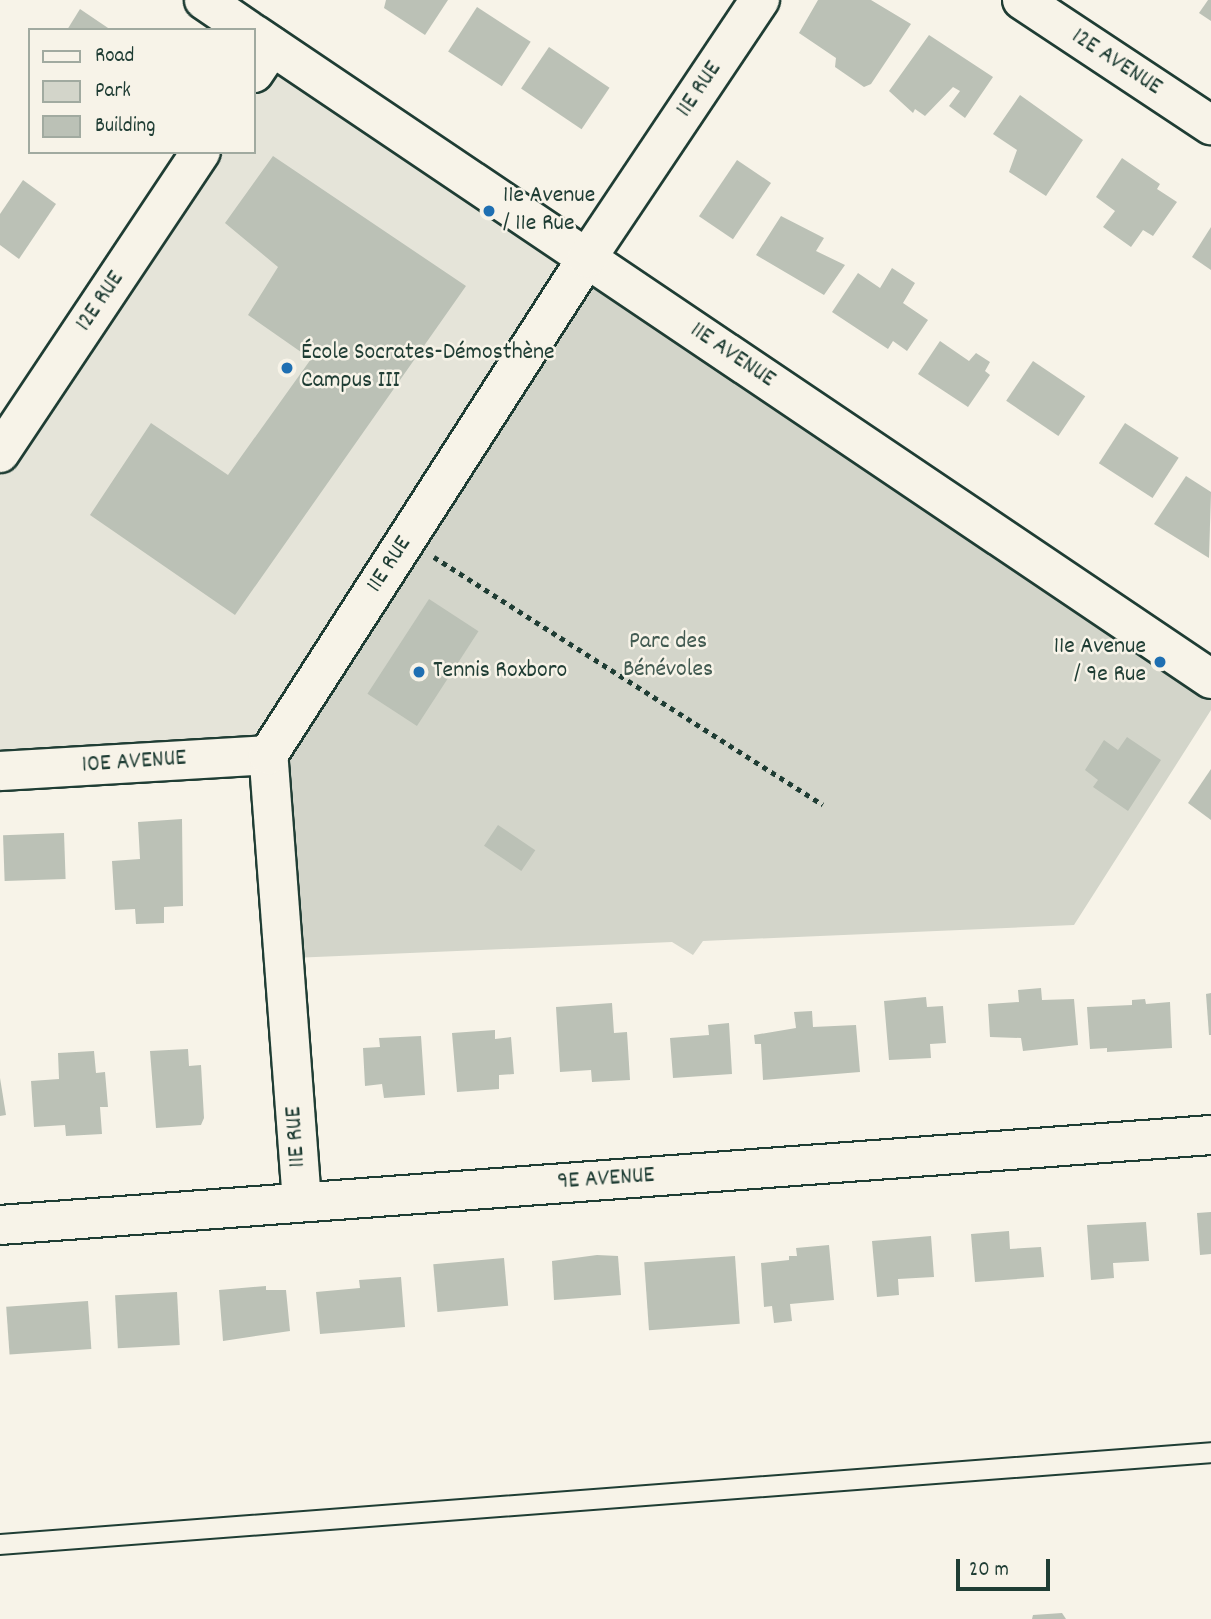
<!DOCTYPE html>
<html>
<head>
<meta charset="utf-8">
<style>
	body { margin:0 }
	#map { position:relative; width:1211px; height:1619px; overflow:hidden; background:#f7f3e8; font-family:Dekko,sans-serif }
	div>[style] { position:absolute }
	.built>* { inset:0; background:#e5e4d9 }
	.green>* { inset:0; background:#d3d5ca }
	.building>* { inset:0; background:#bbc1b6; transform-origin:0 0 }
	.path>* { height:4.5px; margin-top:-2.25px; transform-origin:0; background:repeating-linear-gradient(90deg,#1f3d34 0 5px,transparent 0 10px) }
	.roads { filter:drop-shadow(2px 0 #1f3d34) drop-shadow(-2px 0 #1f3d34) drop-shadow(0 2px #1f3d34) drop-shadow(0 -2px #1f3d34) }
	.minor>* { height:38px; margin:-19px; padding:0 19px; transform-origin:19px; border-radius:19px; background:#f7f3e8 }
	.tram>* { height:2px; margin:-1px; padding:0 1px; transform-origin:1px; border-radius:1px; background:#1f3d34 }
	.dots>* { width:19px; height:19px; translate:-50% -50%; box-sizing:border-box; border:4px solid #f7f3e8; border-radius:50% }
	span { translate:-50% -50%; white-space:nowrap; text-align:center; line-height:1.15; -webkit-text-stroke:5px #f7f3e8; paint-order:stroke }
	.street-label { font-size:24px; color:#1f3d34 }
	.poi-label { font-size:24px; color:#1f3d34 }
	.left { translate:0 -50%; text-align:left }
	.right { translate:-100% -50%; text-align:right }
	.park-label { font-size:24px; color:#435b52 }
	.legend { position:absolute; left:28px; top:28px; width:228px; height:126px; box-sizing:border-box; background:#f7f3e8; border:2px solid #a1aaa0; margin:0; padding:9px 12px; list-style:none; font-size:21px; color:#1f3d34 }
	.legend li { display:flex; align-items:center; gap:14px; height:35px }
	.legend b { width:35px; border:2px solid #a1aaa0 }
	.scale { position:absolute; left:956px; top:1559px; width:94px; height:32px; box-sizing:border-box; border:4px solid #1f3d34; border-top:0; padding-left:9px; font-size:21px; line-height:24px; white-space:nowrap; color:#1f3d34; -webkit-text-stroke:5px #f7f3e8; paint-order:stroke }
</style>
</head>
<body>
<div id="map">
	<div class="built">
		<i style="clip-path:polygon(272px 46px,587px 258px,268px 755px,0 771px,0 453px,201px 152px,254px 152px,254px 73px)"></i>
	</div>
	<div class="green">
		<i style="clip-path:polygon(587px 258px,1211px 679px,1211px 710px,1074px 925px,703px 941px,693px 955px,672px 942px,292px 958px,268px 755px)"></i>
	</div>
	<div class="building">
		<i style="clip-path:polygon(386px 0,448px 0,425px 35px,384px 8px)"></i>
		<i style="clip-path:polygon(818px 0,871px 0,911px 24px,871px 84px,864px 87px,835px 67px,836px 58px,799px 33px)"></i>
		<i style="clip-path:polygon(1208px 0,1211px 0,1211px 21px,1199px 13px)"></i>
		<i style="left:477px;top:7px;width:64px;height:53px;rotate:33deg"></i>
		<i style="clip-path:polygon(80px 9px,111px 30px,67px 30px)"></i>
		<i style="clip-path:polygon(929px 35px,993px 77px,965px 118px,949px 106px,960px 91px,953px 87px,925px 116px,915px 109px,913px 113px,889px 91px)"></i>
		<i style="left:549px;top:47px;width:73px;height:50px;rotate:34deg"></i>
		<i style="clip-path:polygon(1020px 95px,1083px 140px,1046px 196px,1009px 172px,1017px 150px,993px 134px)"></i>
		<i style="clip-path:polygon(273px 156px,466px 286px,235px 615px,90px 515px,151px 423px,228px 475px,311px 359px,248px 315px,278px 267px,225px 223px)"></i>
		<i style="clip-path:polygon(1122px 158px,1160px 184px,1157px 189px,1177px 202px,1153px 236px,1143px 230px,1131px 247px,1103px 227px,1115px 211px,1096px 197px)"></i>
		<i style="left:737px;top:160px;width:41px;height:68px;rotate:34deg"></i>
		<i style="clip-path:polygon(23px 180px,56px 204px,19px 259px,0 245px,0 214px)"></i>
		<i style="clip-path:polygon(781px 216px,824px 238px,816px 251px,845px 265px,824px 295px,756px 255px)"></i>
		<i style="clip-path:polygon(1211px 227px,1211px 270px,1192px 257px)"></i>
		<i style="clip-path:polygon(892px 268px,915px 283px,903px 303px,928px 320px,907px 351px,893px 341px,888px 349px,832px 312px,858px 273px,880px 288px)"></i>
		<i style="clip-path:polygon(940px 341px,969px 361px,976px 353px,990px 362px,985px 371px,990px 375px,968px 407px,918px 374px)"></i>
		<i style="left:1033px;top:361px;width:63px;height:48px;rotate:34deg"></i>
		<i style="left:1125px;top:423px;width:64px;height:48px;rotate:33deg"></i>
		<i style="clip-path:polygon(1186px 476px,1211px 492px,1209px 558px,1154px 524px)"></i>
		<i style="left:429px;top:599px;width:59px;height:113px;rotate:33deg"></i>
		<i style="clip-path:polygon(1127px 737px,1161px 760px,1128px 811px,1093px 787px,1098px 780px,1085px 770px,1104px 740px,1118px 750px)"></i>
		<i style="clip-path:polygon(1211px 769px,1211px 820px,1188px 803px)"></i>
		<i style="clip-path:polygon(182px 819px,183px 906px,164px 907px,164px 923px,136px 924px,135px 909px,115px 910px,112px 861px,140px 859px,138px 822px)"></i>
		<i style="left:498px;top:825px;width:45px;height:25px;rotate:34deg"></i>
		<i style="left:64px;top:833px;width:46px;height:61px;rotate:88deg"></i>
		<i style="clip-path:polygon(1041px 988px,1042px 1000px,1074px 999px,1078px 1045px,1023px 1051px,1021px 1038px,990px 1037px,988px 1004px,1019px 1002px,1018px 990px)"></i>
		<i style="clip-path:polygon(1211px 993px,1211px 1035px,1209px 1035px,1206px 994px)"></i>
		<i style="clip-path:polygon(926px 997px,927px 1007px,943px 1006px,946px 1043px,930px 1044px,931px 1058px,889px 1060px,884px 1001px)"></i>
		<i style="clip-path:polygon(1145px 999px,1146px 1004px,1170px 1002px,1172px 1048px,1107px 1052px,1107px 1048px,1090px 1049px,1087px 1007px,1132px 1005px,1132px 1000px)"></i>
		<i style="clip-path:polygon(612px 1003px,614px 1033px,627px 1032px,630px 1080px,592px 1082px,591px 1070px,560px 1072px,556px 1007px)"></i>
		<i style="clip-path:polygon(812px 1011px,813px 1027px,856px 1025px,860px 1072px,763px 1080px,761px 1044px,755px 1044px,754px 1035px,796px 1028px,794px 1012px)"></i>
		<i style="clip-path:polygon(729px 1023px,732px 1074px,673px 1078px,670px 1038px,709px 1035px,708px 1025px)"></i>
		<i style="clip-path:polygon(495px 1030px,495px 1039px,511px 1037px,514px 1074px,499px 1075px,499px 1089px,457px 1092px,452px 1033px)"></i>
		<i style="clip-path:polygon(421px 1036px,425px 1095px,384px 1098px,382px 1084px,365px 1086px,363px 1048px,380px 1047px,379px 1038px)"></i>
		<i style="clip-path:polygon(188px 1049px,189px 1066px,201px 1065px,204px 1118px,201px 1125px,156px 1128px,150px 1051px)"></i>
		<i style="clip-path:polygon(94px 1051px,96px 1073px,105px 1072px,108px 1107px,100px 1107px,102px 1134px,66px 1136px,65px 1125px,34px 1127px,31px 1081px,59px 1079px,58px 1053px)"></i>
		<i style="clip-path:polygon(0 1078px,6px 1115px,0 1116px)"></i>
		<i style="clip-path:polygon(1211px 1212px,1211px 1254px,1200px 1255px,1197px 1213px)"></i>
		<i style="clip-path:polygon(1146px 1222px,1149px 1261px,1113px 1263px,1114px 1278px,1091px 1280px,1087px 1225px)"></i>
		<i style="clip-path:polygon(1009px 1231px,1010px 1249px,1041px 1247px,1044px 1277px,975px 1282px,971px 1234px)"></i>
		<i style="clip-path:polygon(931px 1236px,934px 1277px,898px 1279px,899px 1295px,877px 1297px,872px 1241px)"></i>
		<i style="clip-path:polygon(829px 1245px,834px 1300px,790px 1304px,792px 1321px,774px 1323px,772px 1306px,764px 1307px,761px 1263px,789px 1260px,789px 1256px,797px 1256px,796px 1248px)"></i>
		<i style="clip-path:polygon(597px 1255px,618px 1256px,621px 1295px,554px 1300px,552px 1261px)"></i>
		<i style="left:735px;top:1256px;width:68px;height:91px;rotate:86deg"></i>
		<i style="left:504px;top:1258px;width:48px;height:71px;rotate:85deg"></i>
		<i style="clip-path:polygon(401px 1277px,405px 1327px,320px 1334px,316px 1292px,360px 1288px,359px 1280px)"></i>
		<i style="clip-path:polygon(266px 1286px,266px 1290px,286px 1290px,290px 1331px,223px 1341px,219px 1290px)"></i>
		<i style="left:177px;top:1292px;width:53px;height:62px;rotate:87deg"></i>
		<i style="left:88px;top:1301px;width:48px;height:82px;rotate:86deg"></i>
		<i style="clip-path:polygon(1062px 1613px,1066px 1619px,1032px 1619px,1033px 1615px)"></i>
	</div>
	<div class="path">
		<i style="left:434px;top:557px;width:461px;rotate:32.5deg"></i>
	</div>
	<div class="roads">
		<div class="minor">
			<i style="left:204px;top:0;width:53px;rotate:34.3deg"></i>
			<i style="left:1022px;top:0;width:227px;rotate:33.5deg"></i>
			<i style="left:254px;top:34px;width:1154px;rotate:33.98deg"></i>
			<i style="left:254px;top:73px;width:32px;rotate:-56deg"></i>
			<i style="left:0;top:453px;width:362px;rotate:-56.3deg"></i>
			<i style="left:0;top:771px;width:268px;rotate:-3.4deg"></i>
			<i style="left:302px;top:1202px;width:448px;rotate:-94.3deg"></i>
			<i style="left:268px;top:755px;width:591px;rotate:-57.31deg"></i>
			<i style="left:587px;top:258px;width:311px;rotate:-56.2deg"></i>
			<i style="left:0;top:1225px;width:1214px;rotate:-4.25deg"></i>
		</div>
	</div>
	<div class="tram">
		<i style="left:0;top:1534px;width:1214px;rotate:-4.34deg"></i>
		<i style="left:0;top:1555px;width:1214px;rotate:-4.34deg"></i>
	</div>
	<div class="dots">
		<i style="left:489px;top:211px;background:#1f6fb2"></i>
		<i style="left:287px;top:368px;background:#1f6fb2"></i>
		<i style="left:1160px;top:662px;background:#1f6fb2"></i>
		<i style="left:419px;top:672px;background:#1f6fb2"></i>
	</div>
	<div class="street-label">
		<span style="left:1116px;top:63px;rotate:33deg">12E AVENUE</span>
		<span style="left:700px;top:90px;rotate:-56deg">11E RUE</span>
		<span style="left:101px;top:302px;rotate:-56deg">12E RUE</span>
		<span style="left:732px;top:356px;rotate:34deg">11E AVENUE</span>
		<span style="left:390px;top:565px;rotate:-57deg">11E RUE</span>
		<span style="left:134px;top:763px;rotate:-4deg">10E AVENUE</span>
		<span style="left:297px;top:1137px;rotate:-94deg">11E RUE</span>
		<span style="left:606px;top:1180px;rotate:-4deg">9E AVENUE</span>
	</div>
	<div class="poi-label">
		<span class="left" style="left:503px;top:211px">11e Avenue<br>/ 11e Rue</span>
		<span class="left" style="left:301px;top:368px">École Socrates-Démosthène<br>Campus III</span>
		<span class="right" style="left:1146px;top:662px">11e Avenue<br>/ 9e Rue</span>
		<span class="left" style="left:433px;top:672px">Tennis Roxboro</span>
	</div>
	<div class="park-label">
		<span style="left:668px;top:657px">Parc des<br>Bénévoles</span>
	</div>
	<ul class="legend">
	<li><b style="height:9px;background:#f7f3e8"></b>Road</li>
	<li><b style="height:19px;background:#d3d5ca"></b>Park</li>
	<li><b style="height:19px;background:#bbc1b6"></b>Building</li>
	</ul>
	<div class="scale">20 m</div>
</div>
</body>
</html>
